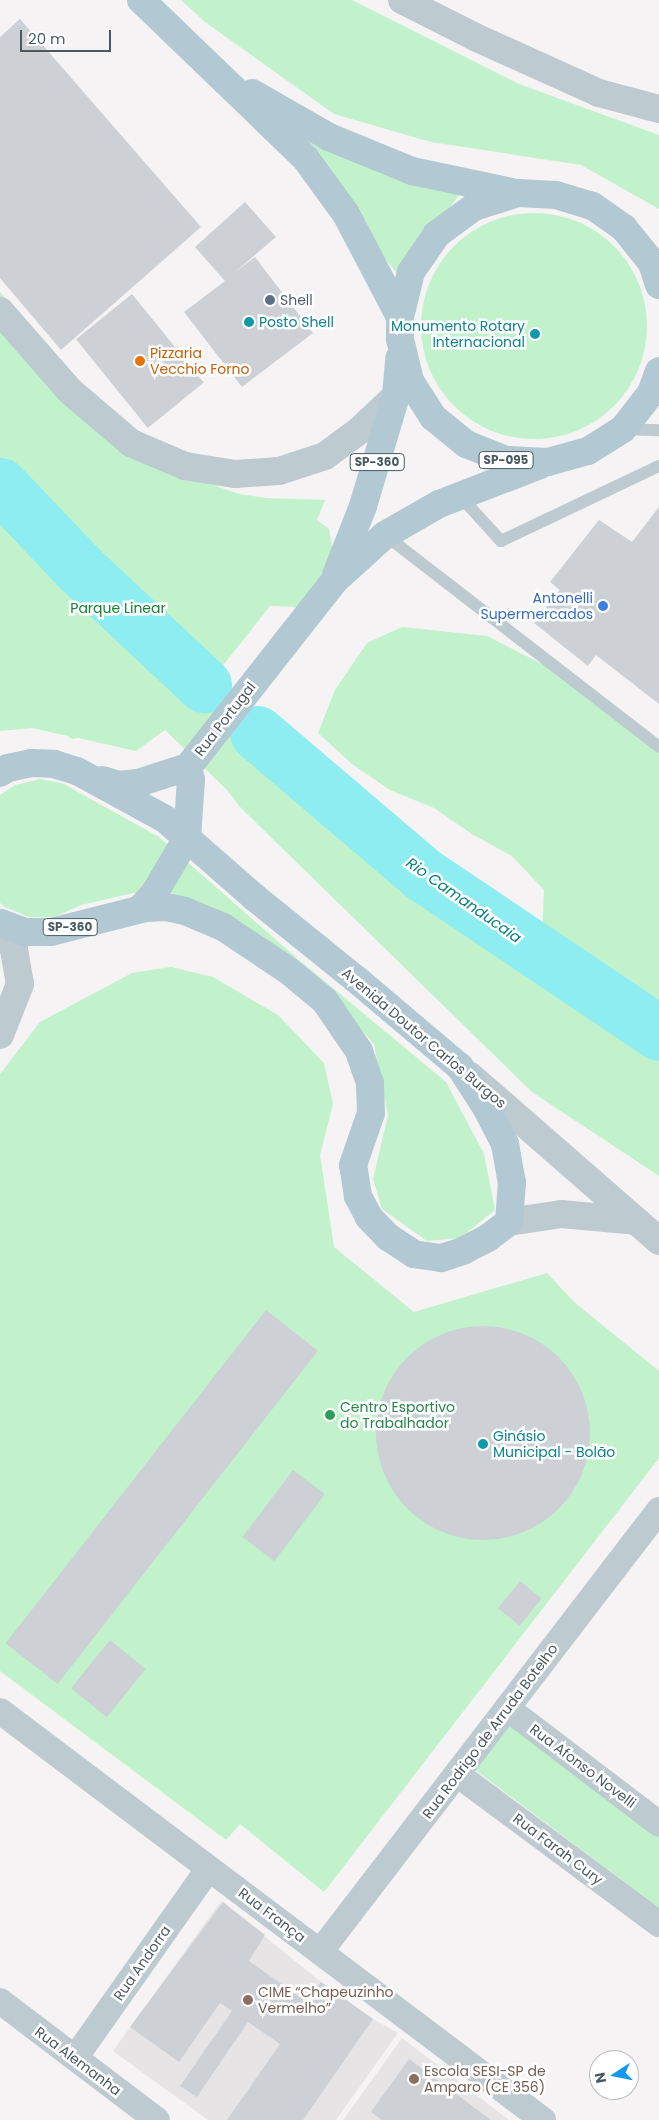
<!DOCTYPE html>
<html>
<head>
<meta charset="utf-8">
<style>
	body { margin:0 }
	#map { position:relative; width:659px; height:2120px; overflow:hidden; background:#f5f3f3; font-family:Poppins,sans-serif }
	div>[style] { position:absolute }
	.education>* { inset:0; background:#e6e4e5 }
	.green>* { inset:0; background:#c1f2cc }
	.round { border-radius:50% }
	.river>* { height:55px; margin:-27.5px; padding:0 27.5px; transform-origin:27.5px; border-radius:27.5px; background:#8dedf1 }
	.building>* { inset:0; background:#cdd1d5; transform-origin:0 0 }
	.service>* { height:12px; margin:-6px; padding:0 6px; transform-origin:6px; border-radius:6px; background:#bdcacf }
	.minor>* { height:26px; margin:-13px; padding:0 13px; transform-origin:13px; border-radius:13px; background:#bdcacf }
	.tertiary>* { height:28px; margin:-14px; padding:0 14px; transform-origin:14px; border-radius:14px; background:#bdcacf }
	.primary>* { height:28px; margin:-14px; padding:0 14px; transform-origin:14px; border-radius:14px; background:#b2c8d2 }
	.dots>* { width:14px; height:14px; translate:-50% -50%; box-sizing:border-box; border:2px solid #fff; border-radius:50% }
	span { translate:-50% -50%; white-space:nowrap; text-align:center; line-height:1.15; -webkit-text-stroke:5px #fff; paint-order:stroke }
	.shield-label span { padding:1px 4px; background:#fff; border:1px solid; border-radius:4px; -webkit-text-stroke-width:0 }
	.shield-label { font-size:12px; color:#495a62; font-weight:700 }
	.service-label { font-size:14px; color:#4e5e75 }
	.left { translate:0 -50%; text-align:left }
	.culture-label { font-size:14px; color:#0d838f }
	.right { translate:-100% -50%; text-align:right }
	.food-label { font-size:14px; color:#c56008 }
	.shop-label { font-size:14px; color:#366cbe }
	.park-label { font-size:14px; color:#148338 }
	.street-label { font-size:14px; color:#495a62 }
	.leisure-label { font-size:14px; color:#27864d }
	.education-label { font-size:14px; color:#785e54 }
	.water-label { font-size:15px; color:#098186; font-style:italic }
	.north { position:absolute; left:589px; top:2050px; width:50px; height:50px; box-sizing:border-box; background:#fff; border:1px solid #b6bdc0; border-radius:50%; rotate:259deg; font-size:14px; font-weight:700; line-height:20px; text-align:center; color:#495a62 }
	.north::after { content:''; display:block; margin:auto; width:18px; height:22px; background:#1499ee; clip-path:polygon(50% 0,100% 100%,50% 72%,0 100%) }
	.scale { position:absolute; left:20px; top:30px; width:91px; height:22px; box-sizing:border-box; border:2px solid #495a62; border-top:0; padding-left:6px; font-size:15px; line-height:18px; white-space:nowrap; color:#495a62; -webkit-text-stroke:4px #fff; paint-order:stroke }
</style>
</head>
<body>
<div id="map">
	<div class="education">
		<i style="clip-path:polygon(221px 1901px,321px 1982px,373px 2019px,398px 2033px,336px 2120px,208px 2120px,113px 2051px)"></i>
		<i style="clip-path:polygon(402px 2038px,509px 2120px,343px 2120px)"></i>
	</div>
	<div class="green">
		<i style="clip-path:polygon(181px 0,352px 0,519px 84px,659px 135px,659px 209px,581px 165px,431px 142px,334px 114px,205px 22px)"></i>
		<i style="clip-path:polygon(277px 118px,460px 194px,398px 275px)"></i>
		<i class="round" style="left:421px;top:213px;width:226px;height:226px"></i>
		<i style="clip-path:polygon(0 292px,116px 424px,193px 478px,239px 494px,266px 498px,325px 500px,317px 520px,329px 529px,338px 578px,321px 608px,270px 606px,214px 677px,259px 715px,343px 832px,418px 884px,462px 902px,497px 932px,542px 938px,544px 890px,512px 856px,472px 834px,434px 808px,390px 790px,352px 764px,318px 733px,335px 690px,367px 643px,402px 627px,487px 636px,570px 678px,659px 749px,659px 1176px,532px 1092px,240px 807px,227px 790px,165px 730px,136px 751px,78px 738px,72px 739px,68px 736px,32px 728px,0 731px)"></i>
		<i style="clip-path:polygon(40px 779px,62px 783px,159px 837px,298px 959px,446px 1082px,484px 1154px,495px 1210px,460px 1238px,427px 1241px,382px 1209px,373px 1179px,388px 1115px,374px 1044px,298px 959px,160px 887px,81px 905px,54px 917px,29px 917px,5px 907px,0 903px,0 795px,15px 785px)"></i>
		<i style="clip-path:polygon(171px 967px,213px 977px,278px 1015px,324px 1063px,333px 1104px,320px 1155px,334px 1247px,414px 1312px,547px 1273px,574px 1302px,659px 1371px,659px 1458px,324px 1892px,240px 1824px,226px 1840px,0 1671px,0 1074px,40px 1022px,132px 973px)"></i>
		<i style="clip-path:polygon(508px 1723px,659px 1837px,659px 1908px,474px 1769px)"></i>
	</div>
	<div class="river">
		<i style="left:0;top:485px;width:116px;rotate:46.4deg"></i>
		<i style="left:80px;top:569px;width:170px;rotate:43.1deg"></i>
		<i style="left:257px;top:733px;width:219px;rotate:40.4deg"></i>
		<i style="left:424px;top:875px;width:283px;rotate:33.9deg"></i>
	</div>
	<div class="building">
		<i style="clip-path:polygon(20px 19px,201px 227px,61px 350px,0 278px,0 37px)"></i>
		<i style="clip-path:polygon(245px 202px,276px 237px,234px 273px,255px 257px,313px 333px,242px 387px,184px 312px,225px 281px,195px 247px)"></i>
		<i style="left:132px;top:294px;width:114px;height:72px;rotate:51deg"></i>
		<i style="clip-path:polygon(659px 507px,659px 704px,596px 655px,588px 666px,534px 623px,560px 590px,550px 582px,599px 520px,632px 542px)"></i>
		<i style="left:266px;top:1310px;width:66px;height:423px;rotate:38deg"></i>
		<i class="round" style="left:376px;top:1326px;width:214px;height:214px"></i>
		<i style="left:293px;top:1470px;width:40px;height:84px;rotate:37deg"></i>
		<i style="left:520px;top:1581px;width:28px;height:35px;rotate:39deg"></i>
		<i style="left:110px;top:1640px;width:46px;height:62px;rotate:39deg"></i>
		<i style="clip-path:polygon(223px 1902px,265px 1935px,249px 1961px,307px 2002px,321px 1982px,373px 2019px,303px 2120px,227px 2120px,280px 2044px,248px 2022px,197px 2097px,180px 2086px,232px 2011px,220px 2003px,179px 2062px,130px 2027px)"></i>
		<i style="clip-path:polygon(409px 2059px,491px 2120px,382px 2120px,371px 2112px)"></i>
	</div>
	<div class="service">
		<i style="left:623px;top:429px;width:36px;rotate:2deg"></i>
		<i style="left:460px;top:496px;width:61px;rotate:47.7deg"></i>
		<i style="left:501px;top:541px;width:175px;rotate:-25.4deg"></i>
		<i style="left:385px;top:535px;width:346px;rotate:37.7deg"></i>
	</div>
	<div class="minor">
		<i style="left:507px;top:1708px;width:191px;rotate:37.3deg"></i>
		<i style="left:0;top:1711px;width:680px;rotate:36.99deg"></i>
		<i style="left:457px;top:1774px;width:252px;rotate:36.6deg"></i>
		<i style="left:320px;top:1952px;width:557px;rotate:-52.51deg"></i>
		<i style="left:0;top:2001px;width:197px;rotate:37.2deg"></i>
		<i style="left:75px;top:2058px;width:232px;rotate:-54.8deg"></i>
	</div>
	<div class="tertiary">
		<i style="left:402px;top:0;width:82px;rotate:26.9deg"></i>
		<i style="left:475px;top:37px;width:136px;rotate:24.3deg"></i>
		<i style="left:599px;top:93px;width:62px;rotate:14.9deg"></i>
		<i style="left:0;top:311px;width:106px;rotate:48.8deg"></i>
		<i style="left:70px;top:391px;width:80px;rotate:40.4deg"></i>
		<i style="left:131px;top:443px;width:59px;rotate:23.1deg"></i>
		<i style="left:185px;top:466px;width:51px;rotate:9.1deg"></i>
		<i style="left:235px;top:474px;width:44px;rotate:-3.9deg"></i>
		<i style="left:279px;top:471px;width:48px;rotate:-18.1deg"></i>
		<i style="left:325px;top:456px;width:44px;rotate:-36.6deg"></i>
		<i style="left:360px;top:430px;width:50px;rotate:-43.4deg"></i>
		<i style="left:0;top:1035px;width:55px;rotate:-68.6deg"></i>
		<i style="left:20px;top:984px;width:36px;rotate:-100deg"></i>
		<i style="left:14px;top:949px;width:29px;rotate:-117deg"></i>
		<i style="left:470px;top:1076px;width:251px;rotate:41.1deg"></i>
		<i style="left:509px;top:1222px;width:53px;rotate:-8.7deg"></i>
		<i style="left:561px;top:1214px;width:75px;rotate:5.3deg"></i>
	</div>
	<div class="primary">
		<i style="left:141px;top:0;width:229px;rotate:43.9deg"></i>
		<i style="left:306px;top:159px;width:68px;rotate:54deg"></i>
		<i style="left:346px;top:214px;width:116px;rotate:62.3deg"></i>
		<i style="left:252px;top:93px;width:89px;rotate:29.7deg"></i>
		<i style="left:329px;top:137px;width:90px;rotate:22.3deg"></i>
		<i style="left:412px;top:171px;width:106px;rotate:11.9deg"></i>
		<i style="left:659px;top:285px;width:23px;rotate:-108deg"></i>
		<i style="left:652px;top:263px;width:45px;rotate:-128.7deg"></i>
		<i style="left:624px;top:228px;width:39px;rotate:-145deg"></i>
		<i style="left:592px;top:206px;width:38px;rotate:-163deg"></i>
		<i style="left:556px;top:195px;width:38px;rotate:-177deg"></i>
		<i style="left:518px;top:193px;width:46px;rotate:162.3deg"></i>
		<i style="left:474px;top:207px;width:46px;rotate:143.9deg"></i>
		<i style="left:437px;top:234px;width:46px;rotate:124.4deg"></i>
		<i style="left:411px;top:272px;width:46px;rotate:103.7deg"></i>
		<i style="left:400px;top:317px;width:22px;rotate:90deg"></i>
		<i style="left:400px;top:339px;width:43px;rotate:76.6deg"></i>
		<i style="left:410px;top:381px;width:43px;rotate:57.4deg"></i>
		<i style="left:433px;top:417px;width:43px;rotate:39.3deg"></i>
		<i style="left:466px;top:444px;width:43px;rotate:21.8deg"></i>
		<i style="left:506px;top:460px;width:42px;rotate:2.7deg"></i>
		<i style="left:548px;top:462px;width:41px;rotate:-15.4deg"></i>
		<i style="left:588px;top:451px;width:41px;rotate:-32.2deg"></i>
		<i style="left:623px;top:429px;width:46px;rotate:-52.1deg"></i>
		<i style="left:651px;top:393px;width:23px;rotate:-70deg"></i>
		<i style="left:336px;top:575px;width:74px;rotate:-68.6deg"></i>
		<i style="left:363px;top:506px;width:115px;rotate:-73.3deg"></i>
		<i style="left:396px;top:396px;width:38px;rotate:-85deg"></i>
		<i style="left:0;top:773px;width:9px;rotate:-32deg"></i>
		<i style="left:8px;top:768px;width:24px;rotate:-12deg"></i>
		<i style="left:31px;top:763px;width:23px;rotate:2deg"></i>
		<i style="left:54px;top:764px;width:24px;rotate:17deg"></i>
		<i style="left:77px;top:771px;width:100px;rotate:28.6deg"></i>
		<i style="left:165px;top:819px;width:118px;rotate:41.2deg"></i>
		<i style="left:254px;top:897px;width:132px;rotate:38.9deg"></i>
		<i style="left:357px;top:980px;width:135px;rotate:40.2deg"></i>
		<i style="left:460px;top:1067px;width:48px;rotate:57deg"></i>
		<i style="left:486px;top:1107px;width:42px;rotate:62.8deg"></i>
		<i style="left:505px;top:1144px;width:39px;rotate:80deg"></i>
		<i style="left:512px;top:1182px;width:40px;rotate:94.3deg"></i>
		<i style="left:509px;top:1222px;width:26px;rotate:143deg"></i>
		<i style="left:488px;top:1238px;width:28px;rotate:153deg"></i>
		<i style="left:463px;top:1251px;width:23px;rotate:162deg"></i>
		<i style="left:441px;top:1258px;width:27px;rotate:-172deg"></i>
		<i style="left:414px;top:1254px;width:31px;rotate:-147deg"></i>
		<i style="left:388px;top:1237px;width:28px;rotate:-134deg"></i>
		<i style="left:369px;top:1217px;width:24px;rotate:-118deg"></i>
		<i style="left:358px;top:1196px;width:31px;rotate:-99deg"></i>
		<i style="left:353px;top:1165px;width:55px;rotate:-70.9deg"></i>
		<i style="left:371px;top:1113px;width:30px;rotate:-92deg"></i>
		<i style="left:370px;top:1083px;width:34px;rotate:-109deg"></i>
		<i style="left:359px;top:1051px;width:60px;rotate:-124.2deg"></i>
		<i style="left:325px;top:1001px;width:47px;rotate:-140.2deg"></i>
		<i style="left:289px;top:971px;width:79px;rotate:-146.3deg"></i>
		<i style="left:223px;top:927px;width:41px;rotate:-157.2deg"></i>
		<i style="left:185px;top:911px;width:19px;rotate:-168deg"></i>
		<i style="left:166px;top:907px;width:20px;rotate:177deg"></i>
		<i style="left:146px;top:908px;width:98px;rotate:165.8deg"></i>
		<i style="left:51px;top:932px;width:26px;rotate:180deg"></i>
		<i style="left:25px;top:932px;width:27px;rotate:-160deg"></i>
		<i style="left:102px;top:780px;width:17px;rotate:17deg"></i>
		<i style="left:118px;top:785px;width:20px;rotate:-6deg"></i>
		<i style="left:138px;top:783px;width:52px;rotate:-17.7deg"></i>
		<i style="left:188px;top:767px;width:238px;rotate:-51.8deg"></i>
		<i style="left:335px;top:580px;width:67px;rotate:-42deg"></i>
		<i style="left:385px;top:535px;width:62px;rotate:-29.9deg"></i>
		<i style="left:439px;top:504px;width:108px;rotate:-21.1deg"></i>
		<i style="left:140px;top:909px;width:21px;rotate:-47deg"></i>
		<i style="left:154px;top:894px;width:65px;rotate:-59.5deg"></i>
		<i style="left:187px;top:838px;width:58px;rotate:-86.1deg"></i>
		<i style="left:191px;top:780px;width:13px;rotate:-103deg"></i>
	</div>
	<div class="dots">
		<i style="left:270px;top:300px;background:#5c6f8a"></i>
		<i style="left:249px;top:322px;background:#0f9aa8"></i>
		<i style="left:535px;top:334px;background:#0f9aa8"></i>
		<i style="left:140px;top:361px;background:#e8710a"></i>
		<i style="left:603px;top:606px;background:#3f7fe0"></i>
		<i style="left:330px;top:1415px;background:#2e9e5b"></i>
		<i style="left:483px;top:1444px;background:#0f9aa8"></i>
		<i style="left:248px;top:2000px;background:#8d6e63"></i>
		<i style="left:414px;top:2079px;background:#8d6e63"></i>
	</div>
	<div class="shield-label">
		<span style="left:506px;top:460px">SP-095</span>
		<span style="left:377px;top:462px">SP-360</span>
		<span style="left:70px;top:927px">SP-360</span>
	</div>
	<div class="service-label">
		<span class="left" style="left:280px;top:300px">Shell</span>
	</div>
	<div class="culture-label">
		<span class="left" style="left:259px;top:322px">Posto Shell</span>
		<span class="right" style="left:525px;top:334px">Monumento Rotary<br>Internacional</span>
		<span class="left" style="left:493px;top:1444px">Ginásio<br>Municipal - Bolão</span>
	</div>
	<div class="food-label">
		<span class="left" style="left:150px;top:361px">Pizzaria<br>Vecchio Forno</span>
	</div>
	<div class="shop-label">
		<span class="right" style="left:593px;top:606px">Antonelli<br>Supermercados</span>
	</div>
	<div class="park-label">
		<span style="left:118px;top:608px">Parque Linear</span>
	</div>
	<div class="street-label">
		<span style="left:225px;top:719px;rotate:-52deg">Rua Portugal</span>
		<span style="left:424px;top:1038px;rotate:40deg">Avenida Doutor Carlos Burgos</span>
		<span style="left:490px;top:1731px;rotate:-53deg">Rua Rodrigo de Arruda Botelho</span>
		<span style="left:583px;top:1766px;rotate:37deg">Rua Afonso Novelli</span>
		<span style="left:558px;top:1849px;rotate:37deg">Rua Farah Cury</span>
		<span style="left:272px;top:1915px;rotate:37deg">Rua França</span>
		<span style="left:142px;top:1963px;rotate:-55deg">Rua Andorra</span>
		<span style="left:78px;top:2061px;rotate:37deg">Rua Alemanha</span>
	</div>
	<div class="leisure-label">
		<span class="left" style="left:340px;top:1415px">Centro Esportivo<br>do Trabalhador</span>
	</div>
	<div class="education-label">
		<span class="left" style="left:258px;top:2000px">CIME “Chapeuzinho<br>Vermelho”</span>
		<span class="left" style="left:424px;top:2079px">Escola SESI-SP de<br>Amparo (CE 356)</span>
	</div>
	<div class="water-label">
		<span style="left:464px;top:900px;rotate:35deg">Rio Camanducaia</span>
	</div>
	<div class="north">N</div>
	<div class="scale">20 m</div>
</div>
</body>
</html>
